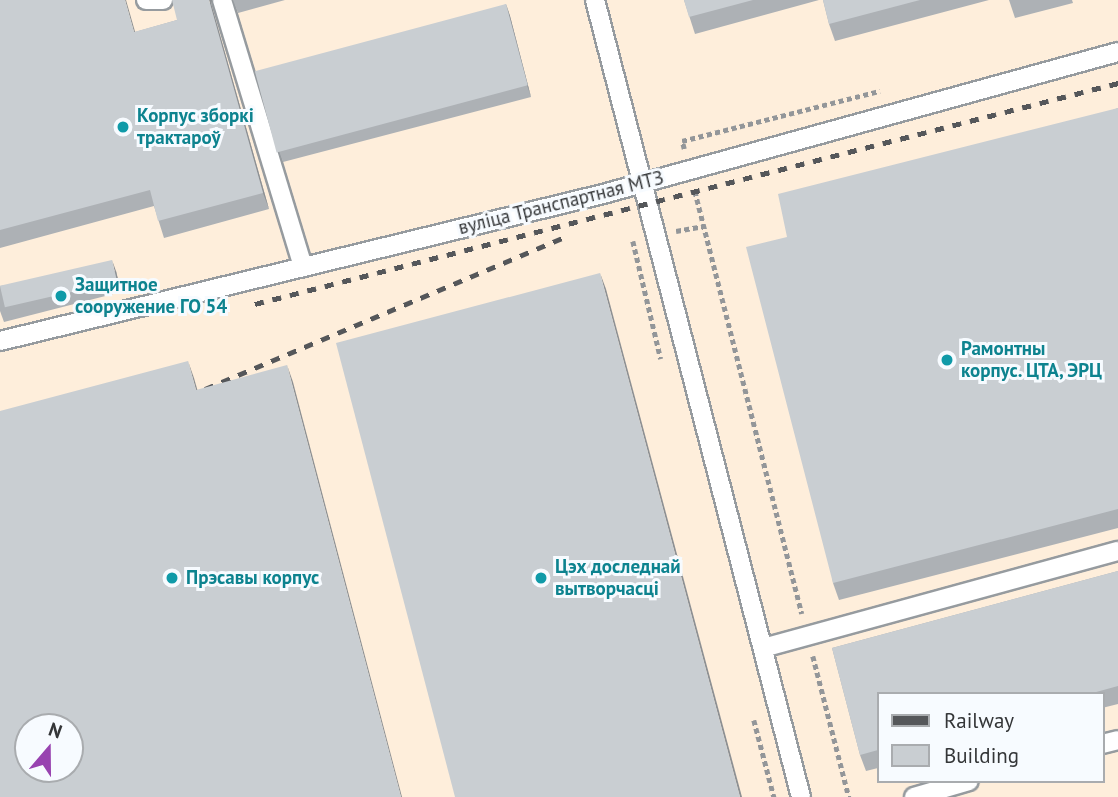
<!DOCTYPE html>
<html>
<head>
<meta charset="utf-8">
<style>
	body { margin:0 }
	#map { position:relative; width:1118px; height:797px; overflow:hidden; background:#f7fbff; font-family:"PT Sans",sans-serif }
	div>[style] { position:absolute }
	.industrial>* { inset:0; background:#feeedb }
	.path>* { height:4.5px; margin-top:-2.25px; transform-origin:0; background:repeating-linear-gradient(90deg,#939699 0 5px,transparent 0 8.5px) }
	.roads { filter:drop-shadow(2px 0 #969b9f) drop-shadow(-2px 0 #969b9f) drop-shadow(0 2px #969b9f) drop-shadow(0 -2px #969b9f) }
	.lane>* { height:18px; margin:-9px; padding:0 9px; transform-origin:9px; border-radius:9px; background:#fff }
	.rail>* { height:5px; margin-top:-2.5px; transform-origin:0; background:repeating-linear-gradient(90deg,#55575a 0 9px,transparent 0 18px) }
	.wall>* { inset:0; background:#adb1b5 }
	.shaded-wall>* { inset:0; background:#8d9093 }
	.building>* { inset:0; background:#c9ced2; transform-origin:0 0 }
	.dots>* { width:19px; height:19px; translate:-50% -50%; box-sizing:border-box; border:4px solid #f7fbff; border-radius:50% }
	span { translate:-50% -50%; white-space:nowrap; text-align:center; line-height:1.15; -webkit-text-stroke:6px #f7fbff; paint-order:stroke }
	.culture-label { font-size:19px; color:#0d838f; font-weight:700 }
	.left { translate:0 -50%; text-align:left }
	.street-label { font-size:19px; color:#343638 }
	.legend { position:absolute; left:877px; top:692px; width:228px; height:91px; box-sizing:border-box; background:#f7fbff; border:2px solid #a9acaf; margin:0; padding:9px 12px; list-style:none; font-size:21px; color:#343638 }
	.legend li { display:flex; align-items:center; gap:14px; height:35px }
	.legend b { width:35px; border:2px solid #a9acaf }
	.north { position:absolute; left:14px; top:713px; width:70px; height:70px; box-sizing:border-box; background:#f7fbff; border:2px solid #a9acaf; border-radius:50%; rotate:20deg; font-size:19px; font-weight:700; line-height:28px; text-align:center; color:#343638 }
	.north::after { content:''; display:block; margin:auto; width:24px; height:32px; background:#9843b0; clip-path:polygon(50% 0,100% 100%,50% 72%,0 100%) }
</style>
</head>
<body>
<div id="map">
	<div class="industrial">
		<i style="clip-path:polygon(evenodd,0 0,1118px 0,1118px 797px,0 797px,0 0,878px 694px,1102px 694px,1102px 781px,878px 781px,878px 694px,0 0,28px 727px,70px 727px,70px 769px,28px 769px,28px 727px)"></i>
	</div>
	<div class="path">
		<i style="left:684px;top:149px;width:8px;rotate:-104deg"></i>
		<i style="left:682px;top:141px;width:204px;rotate:-14.2deg"></i>
		<i style="left:695px;top:191px;width:436px;rotate:75.8deg"></i>
		<i style="left:676px;top:231px;width:27px;rotate:-10deg"></i>
		<i style="left:633px;top:241px;width:121px;rotate:76.7deg"></i>
		<i style="left:813px;top:656px;width:146px;rotate:75.7deg"></i>
		<i style="left:754px;top:720px;width:80px;rotate:75.4deg"></i>
	</div>
	<div class="roads">
		<div class="lane">
			<i style="left:146px;top:0;width:17px"></i>
			<i style="left:222px;top:0;width:279px;rotate:73.1deg"></i>
			<i style="left:595px;top:0;width:823px;rotate:75.51deg"></i>
			<i style="left:0;top:341px;width:621px;rotate:-13.7deg"></i>
			<i style="left:603px;top:194px;width:534px;rotate:-15.42deg"></i>
			<i style="left:763px;top:648px;width:368px;rotate:-15.3deg"></i>
			<i style="left:1102px;top:744px;width:16px;rotate:-14deg"></i>
			<i style="left:914px;top:797px;width:57px;rotate:-16.2deg"></i>
		</div>
	</div>
	<div class="rail">
		<i style="left:255px;top:304px;width:891px;rotate:-14.36deg"></i>
		<i style="left:205px;top:389px;width:395px;rotate:-22.9deg"></i>
	</div>
	<div class="wall">
		<i style="clip-path:polygon(0 0,135px 32px,177px 20px,211px 3px,269px 209px,164px 238px,154px 206px,0 248px)"></i>
		<i style="clip-path:polygon(233px 0,285px 0,238px 13px)"></i>
		<i style="clip-path:polygon(684px 0,819px 0,695px 34px)"></i>
		<i style="clip-path:polygon(823px 0,989px 0,835px 41px,829px 24px)"></i>
		<i style="clip-path:polygon(1009px 0,1072px 0,1073px 3px,1015px 18px)"></i>
		<i style="clip-path:polygon(506px 4px,510px 16px,531px 97px,283px 162px,279px 151px)"></i>
		<i style="clip-path:polygon(1118px 108px,1118px 528px,839px 600px,833px 583px,787px 237px)"></i>
		<i style="clip-path:polygon(116px 271px,121px 292px,4px 322px,0 311px,0 286px)"></i>
		<i style="clip-path:polygon(1118px 571px,1118px 704px,1102px 708px,1102px 694px,878px 694px,878px 768px,866px 771px,860px 755px,832px 648px)"></i>
	</div>
	<div class="shaded-wall">
		<i style="clip-path:polygon(125px 0,126px 0,140px 49px,134px 32px)"></i>
		<i style="clip-path:polygon(209px 0,212px 0,211px 3px,269px 209px,263px 193px)"></i>
		<i style="clip-path:polygon(506px 4px,510px 16px,531px 97px,527px 85px)"></i>
		<i style="clip-path:polygon(112px 260px,116px 271px,121px 292px,117px 281px)"></i>
		<i style="clip-path:polygon(600px 273px,606px 289px,742px 797px,740px 797px)"></i>
		<i style="clip-path:polygon(188px 361px,194px 378px,202px 406px,196px 390px)"></i>
		<i style="clip-path:polygon(287px 365px,293px 382px,402px 797px,401px 797px)"></i>
	</div>
	<div class="building">
		<i style="clip-path:polygon(0 0,125px 0,134px 32px,177px 20px,172px 0,209px 0,263px 193px,158px 221px,150px 190px,0 230px)"></i>
		<i style="clip-path:polygon(684px 0,753px 0,689px 17px)"></i>
		<i style="clip-path:polygon(823px 0,920px 0,829px 24px)"></i>
		<i style="left:506px;top:4px;width:84px;height:260px;rotate:75deg"></i>
		<i style="clip-path:polygon(1118px 108px,1118px 509px,833px 583px,746px 247px,787px 237px,778px 194px)"></i>
		<i style="left:112px;top:260px;width:22px;height:115px;rotate:77deg"></i>
		<i style="clip-path:polygon(600px 273px,740px 797px,455px 797px,336px 343px)"></i>
		<i style="clip-path:polygon(evenodd,188px 361px,196px 390px,287px 365px,401px 797px,0 797px,0 411px,188px 361px,28px 727px,70px 727px,70px 769px,28px 769px,28px 727px)"></i>
		<i style="clip-path:polygon(1118px 571px,1118px 686px,1089px 694px,878px 694px,878px 750px,860px 755px,832px 648px)"></i>
	</div>
	<div class="dots">
		<i style="left:123px;top:127px;background:#0f9aa8"></i>
		<i style="left:61px;top:296px;background:#0f9aa8"></i>
		<i style="left:947px;top:360px;background:#0f9aa8"></i>
		<i style="left:172px;top:578px;background:#0f9aa8"></i>
		<i style="left:541px;top:578px;background:#0f9aa8"></i>
	</div>
	<div class="culture-label">
		<span class="left" style="left:137px;top:127px">Корпус зборкі<br>трактароў</span>
		<span class="left" style="left:75px;top:296px">Защитное<br>сооружение ГО 54</span>
		<span class="left" style="left:961px;top:360px">Рамонтны<br>корпус. ЦТА, ЭРЦ</span>
		<span class="left" style="left:555px;top:578px">Цэх доследнай<br>вытворчасці</span>
		<span class="left" style="left:186px;top:578px">Прэсавы корпус</span>
	</div>
	<div class="street-label">
		<span style="left:561px;top:203px;rotate:-14deg">вуліца Транспартная МТЗ</span>
	</div>
	<ul class="legend">
	<li><b style="height:9px;background:#55575a"></b>Railway</li>
	<li><b style="height:19px;background:#c9ced2"></b>Building</li>
	</ul>
	<div class="north">N</div>
</div>
</body>
</html>
